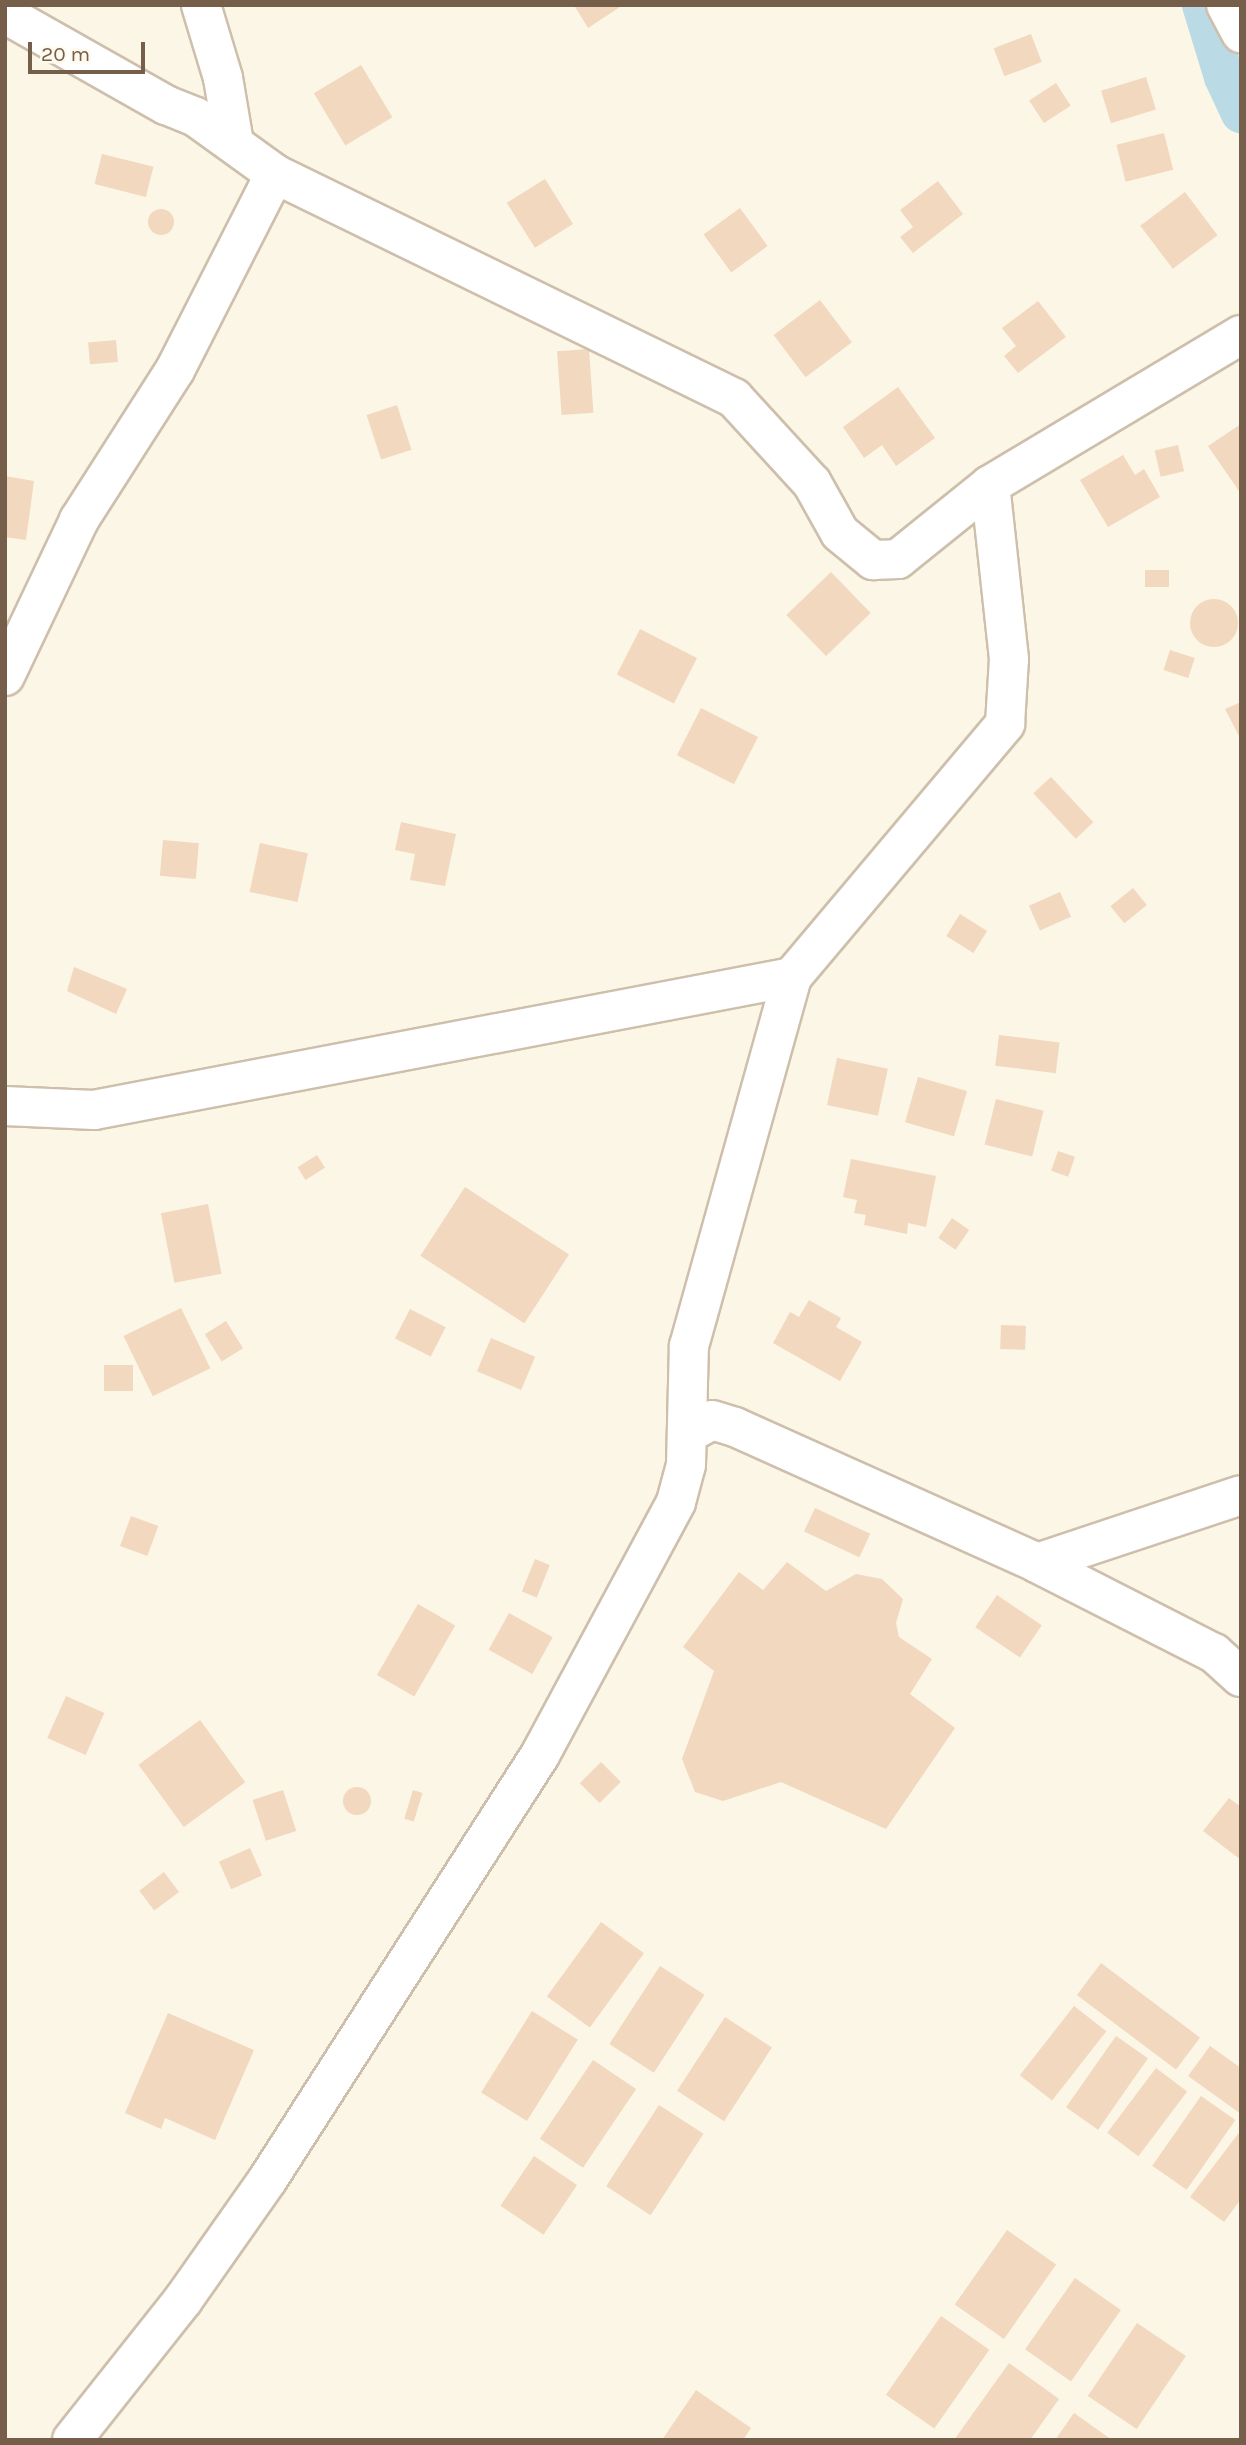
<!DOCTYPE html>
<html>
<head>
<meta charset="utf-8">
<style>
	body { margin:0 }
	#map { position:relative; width:1246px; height:2445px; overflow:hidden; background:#fcf6e6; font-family:Karla,sans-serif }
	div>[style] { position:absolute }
	.canal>* { height:40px; margin:-20px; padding:0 20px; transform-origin:20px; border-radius:20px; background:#badbe6 }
	.building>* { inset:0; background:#f2d8be; transform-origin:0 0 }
	.round { border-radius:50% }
	.roads { filter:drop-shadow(2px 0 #cebfac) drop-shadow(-2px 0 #cebfac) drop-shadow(0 2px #cebfac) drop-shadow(0 -2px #cebfac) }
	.street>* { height:38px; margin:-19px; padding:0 19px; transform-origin:19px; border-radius:19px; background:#fff }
	.secondary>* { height:38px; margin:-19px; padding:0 19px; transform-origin:19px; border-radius:19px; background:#fff }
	span { translate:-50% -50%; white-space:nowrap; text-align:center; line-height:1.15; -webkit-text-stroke:6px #fffaed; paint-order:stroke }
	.frame { position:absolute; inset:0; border:7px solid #765f4a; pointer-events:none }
	.scale { position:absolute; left:28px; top:42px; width:117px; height:32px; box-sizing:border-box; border:4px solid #765f4a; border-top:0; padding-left:9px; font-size:21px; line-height:24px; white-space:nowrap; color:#765f4a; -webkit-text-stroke:5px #fffaed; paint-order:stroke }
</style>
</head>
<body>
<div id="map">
	<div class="canal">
		<i style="left:1202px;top:5px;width:75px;rotate:73deg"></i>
		<i style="left:1224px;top:77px;width:40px;rotate:65deg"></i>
	</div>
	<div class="building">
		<i style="clip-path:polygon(574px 5px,623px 5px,588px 28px)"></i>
		<i style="left:1031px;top:34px;width:30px;height:40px;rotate:69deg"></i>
		<i style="left:361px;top:65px;width:61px;height:55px;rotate:59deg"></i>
		<i style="left:1146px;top:77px;width:34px;height:47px;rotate:73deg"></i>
		<i style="left:1056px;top:83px;width:27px;height:32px;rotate:57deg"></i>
		<i style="left:1164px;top:133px;width:38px;height:49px;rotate:76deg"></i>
		<i style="left:102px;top:154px;width:53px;height:31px;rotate:14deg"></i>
		<i style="left:545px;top:179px;width:53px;height:45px;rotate:58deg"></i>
		<i style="clip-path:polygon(938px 181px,963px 214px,913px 253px,900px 237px,913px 227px,900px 210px)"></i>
		<i style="left:1185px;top:192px;width:54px;height:56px;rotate:53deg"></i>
		<i style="left:740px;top:208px;width:47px;height:45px;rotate:54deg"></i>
		<i class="round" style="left:148px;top:209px;width:26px;height:26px"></i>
		<i style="left:820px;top:300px;width:53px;height:58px;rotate:53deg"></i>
		<i style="clip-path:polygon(1038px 301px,1066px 337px,1018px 373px,1004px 356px,1016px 346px,1002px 328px)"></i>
		<i style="left:116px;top:340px;width:22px;height:28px;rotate:85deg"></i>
		<i style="left:589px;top:349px;width:64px;height:32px;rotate:86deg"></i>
		<i style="clip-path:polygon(898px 387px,935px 438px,896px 466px,882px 445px,864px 458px,843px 427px)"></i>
		<i style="left:397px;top:405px;width:47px;height:32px;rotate:72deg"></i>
		<i style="clip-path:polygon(1241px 424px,1241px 494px,1208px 446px)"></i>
		<i style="left:1178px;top:445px;width:27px;height:24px;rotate:77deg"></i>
		<i style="clip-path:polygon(1123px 455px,1135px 475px,1144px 469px,1160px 497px,1108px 527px,1080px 480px)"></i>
		<i style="clip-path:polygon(5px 476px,34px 481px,26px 540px,5px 537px)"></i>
		<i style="left:1145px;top:570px;width:24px;height:17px"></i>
		<i style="left:831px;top:572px;width:57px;height:62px;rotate:46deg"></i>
		<i class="round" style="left:1190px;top:599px;width:48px;height:48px"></i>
		<i style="left:640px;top:629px;width:64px;height:51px;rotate:27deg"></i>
		<i style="left:1170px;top:650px;width:26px;height:21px;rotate:18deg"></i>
		<i style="clip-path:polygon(1241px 702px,1241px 740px,1225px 709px)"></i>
		<i style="left:701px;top:708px;width:64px;height:53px;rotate:27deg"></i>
		<i style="left:1051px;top:777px;width:62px;height:24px;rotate:47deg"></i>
		<i style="clip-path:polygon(401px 822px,456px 834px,445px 886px,410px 880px,415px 854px,395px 850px)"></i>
		<i style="left:163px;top:840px;width:36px;height:36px;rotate:5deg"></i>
		<i style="left:260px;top:843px;width:49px;height:50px;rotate:12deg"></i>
		<i style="left:1133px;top:888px;width:22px;height:29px;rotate:51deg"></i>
		<i style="left:1060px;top:892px;width:27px;height:34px;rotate:66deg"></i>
		<i style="left:960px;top:914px;width:32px;height:26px;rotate:32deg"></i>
		<i style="clip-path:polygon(74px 967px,127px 989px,116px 1014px,67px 991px)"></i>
		<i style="left:999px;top:1035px;width:61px;height:31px;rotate:7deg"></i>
		<i style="left:837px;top:1058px;width:52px;height:48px;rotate:12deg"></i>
		<i style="left:918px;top:1077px;width:51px;height:47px;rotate:16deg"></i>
		<i style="left:996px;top:1099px;width:49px;height:47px;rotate:14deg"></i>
		<i style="left:1058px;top:1151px;width:18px;height:21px;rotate:19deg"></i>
		<i style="left:317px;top:1155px;width:15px;height:23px;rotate:58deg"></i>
		<i style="clip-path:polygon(851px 1159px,936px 1176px,926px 1227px,908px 1223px,907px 1234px,864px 1225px,866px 1215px,854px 1213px,857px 1200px,843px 1197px)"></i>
		<i style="left:465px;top:1187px;width:124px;height:82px;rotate:33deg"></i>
		<i style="left:208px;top:1204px;width:71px;height:48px;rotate:79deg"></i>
		<i style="left:952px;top:1218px;width:21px;height:24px;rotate:35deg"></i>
		<i style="clip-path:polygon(809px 1300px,841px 1318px,836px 1327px,862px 1342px,840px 1381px,773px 1343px,790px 1312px,799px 1317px)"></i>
		<i style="left:181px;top:1308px;width:67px;height:64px;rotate:64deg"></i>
		<i style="left:410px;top:1309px;width:40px;height:33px;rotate:27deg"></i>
		<i style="left:226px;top:1321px;width:32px;height:25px;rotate:58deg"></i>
		<i style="left:1001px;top:1325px;width:25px;height:24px;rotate:2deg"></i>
		<i style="left:491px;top:1338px;width:48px;height:36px;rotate:23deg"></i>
		<i style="left:104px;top:1365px;width:29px;height:26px"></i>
		<i style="left:815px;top:1508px;width:61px;height:26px;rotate:25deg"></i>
		<i style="left:131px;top:1516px;width:29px;height:32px;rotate:20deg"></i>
		<i style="left:535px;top:1559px;width:16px;height:35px;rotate:22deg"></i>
		<i style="clip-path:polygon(787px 1562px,826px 1591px,856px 1574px,882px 1579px,903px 1599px,896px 1623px,899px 1637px,932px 1659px,910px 1694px,955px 1728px,886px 1829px,781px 1782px,723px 1801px,695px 1792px,682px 1759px,714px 1671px,683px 1647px,739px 1572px,763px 1590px)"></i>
		<i style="left:997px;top:1595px;width:54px;height:39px;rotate:34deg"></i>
		<i style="left:418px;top:1604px;width:43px;height:82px;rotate:30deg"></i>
		<i style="left:509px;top:1613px;width:50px;height:42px;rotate:29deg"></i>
		<i style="left:66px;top:1696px;width:42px;height:46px;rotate:24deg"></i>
		<i style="left:200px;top:1720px;width:77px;height:76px;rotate:54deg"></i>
		<i style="left:601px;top:1762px;width:28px;height:30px;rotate:45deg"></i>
		<i class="round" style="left:343px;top:1787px;width:28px;height:28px"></i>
		<i style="left:283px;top:1790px;width:43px;height:32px;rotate:72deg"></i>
		<i style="left:413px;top:1790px;width:10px;height:30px;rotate:17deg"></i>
		<i style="clip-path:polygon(1229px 1798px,1241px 1807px,1241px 1860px,1203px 1831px)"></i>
		<i style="left:250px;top:1848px;width:30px;height:34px;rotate:66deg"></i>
		<i style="left:164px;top:1872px;width:25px;height:31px;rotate:53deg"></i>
		<i style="left:601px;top:1922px;width:53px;height:92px;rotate:36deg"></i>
		<i style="left:1101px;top:1963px;width:124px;height:40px;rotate:37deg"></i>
		<i style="left:660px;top:1966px;width:53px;height:93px;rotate:33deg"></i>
		<i style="left:1074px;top:2006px;width:41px;height:88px;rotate:38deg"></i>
		<i style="left:532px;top:2011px;width:54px;height:96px;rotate:32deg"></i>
		<i style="clip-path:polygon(168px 2013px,254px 2050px,215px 2140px,165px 2118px,161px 2129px,125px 2113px)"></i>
		<i style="left:725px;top:2017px;width:56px;height:88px;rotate:33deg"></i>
		<i style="left:1116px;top:2036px;width:39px;height:87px;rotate:35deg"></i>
		<i style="clip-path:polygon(1210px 2046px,1241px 2068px,1241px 2114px,1188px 2076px)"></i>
		<i style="left:593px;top:2060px;width:52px;height:95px;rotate:34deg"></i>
		<i style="left:1156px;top:2068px;width:39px;height:81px;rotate:37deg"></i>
		<i style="left:1201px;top:2096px;width:42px;height:85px;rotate:35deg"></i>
		<i style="left:659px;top:2105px;width:53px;height:97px;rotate:33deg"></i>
		<i style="clip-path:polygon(1241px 2130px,1241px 2199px,1224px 2222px,1190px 2197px)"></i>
		<i style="left:534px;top:2156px;width:52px;height:60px;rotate:34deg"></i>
		<i style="left:1007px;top:2230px;width:60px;height:91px;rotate:35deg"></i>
		<i style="left:1075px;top:2278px;width:56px;height:87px;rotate:35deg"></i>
		<i style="left:941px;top:2316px;width:59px;height:96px;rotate:35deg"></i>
		<i style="left:1137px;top:2323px;width:59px;height:88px;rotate:34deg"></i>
		<i style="clip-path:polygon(1009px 2363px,1059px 2399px,1030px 2440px,954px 2440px)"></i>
		<i style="clip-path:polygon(696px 2390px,751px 2428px,743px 2440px,662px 2440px)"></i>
		<i style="clip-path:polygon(1074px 2413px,1112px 2440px,1055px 2440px)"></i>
	</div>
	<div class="roads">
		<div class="street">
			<i style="left:201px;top:5px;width:76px;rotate:73.2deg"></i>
			<i style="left:223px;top:78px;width:66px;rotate:80.4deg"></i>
			<i style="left:5px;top:14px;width:185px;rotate:29.5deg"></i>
			<i style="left:166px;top:105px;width:32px;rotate:22deg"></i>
			<i style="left:196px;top:117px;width:97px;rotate:35.8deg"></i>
			<i style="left:5px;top:676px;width:173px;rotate:-64.6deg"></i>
			<i style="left:79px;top:520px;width:178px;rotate:-57.4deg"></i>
			<i style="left:175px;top:370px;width:220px;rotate:-63deg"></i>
			<i style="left:275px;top:174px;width:511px;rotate:26.01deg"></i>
			<i style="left:734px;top:398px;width:115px;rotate:47.5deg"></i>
			<i style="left:812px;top:483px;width:57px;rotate:60.8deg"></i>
			<i style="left:840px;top:533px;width:43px;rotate:39.3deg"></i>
			<i style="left:873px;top:560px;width:25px;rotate:-2deg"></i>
			<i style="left:898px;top:559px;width:118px;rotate:-38.8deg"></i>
			<i style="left:990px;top:485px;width:292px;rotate:-30.9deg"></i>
			<i style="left:5px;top:1106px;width:89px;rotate:2.6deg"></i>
			<i style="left:94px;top:1110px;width:711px;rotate:-10.79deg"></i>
			<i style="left:689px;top:1433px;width:26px;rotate:-29deg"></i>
			<i style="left:712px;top:1420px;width:24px;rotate:17deg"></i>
			<i style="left:735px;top:1427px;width:331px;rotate:24.2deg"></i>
			<i style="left:1037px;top:1563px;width:215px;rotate:-18.4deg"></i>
			<i style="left:1037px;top:1563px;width:199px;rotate:27deg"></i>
			<i style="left:1214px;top:1653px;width:36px;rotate:42deg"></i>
			<i style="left:72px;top:2440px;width:179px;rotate:-51.6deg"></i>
			<i style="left:183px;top:2300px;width:148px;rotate:-54.9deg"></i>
			<i style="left:268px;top:2179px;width:504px;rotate:-57.32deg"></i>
			<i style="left:540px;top:1755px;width:287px;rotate:-61.7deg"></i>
			<i style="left:676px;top:1502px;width:38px;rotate:-75deg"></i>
			<i style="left:686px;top:1465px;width:119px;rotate:-88.6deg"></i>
			<i style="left:689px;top:1346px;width:383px;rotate:-74.4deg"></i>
			<i style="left:792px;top:977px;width:331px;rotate:-49.9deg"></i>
			<i style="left:1005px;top:724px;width:65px;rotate:-86.5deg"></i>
			<i style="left:1009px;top:659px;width:175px;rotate:-96.2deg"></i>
		</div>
		<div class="secondary">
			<i style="left:1226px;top:5px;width:32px;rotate:62deg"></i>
		</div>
	</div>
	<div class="frame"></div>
	<div class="scale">20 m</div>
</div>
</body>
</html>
